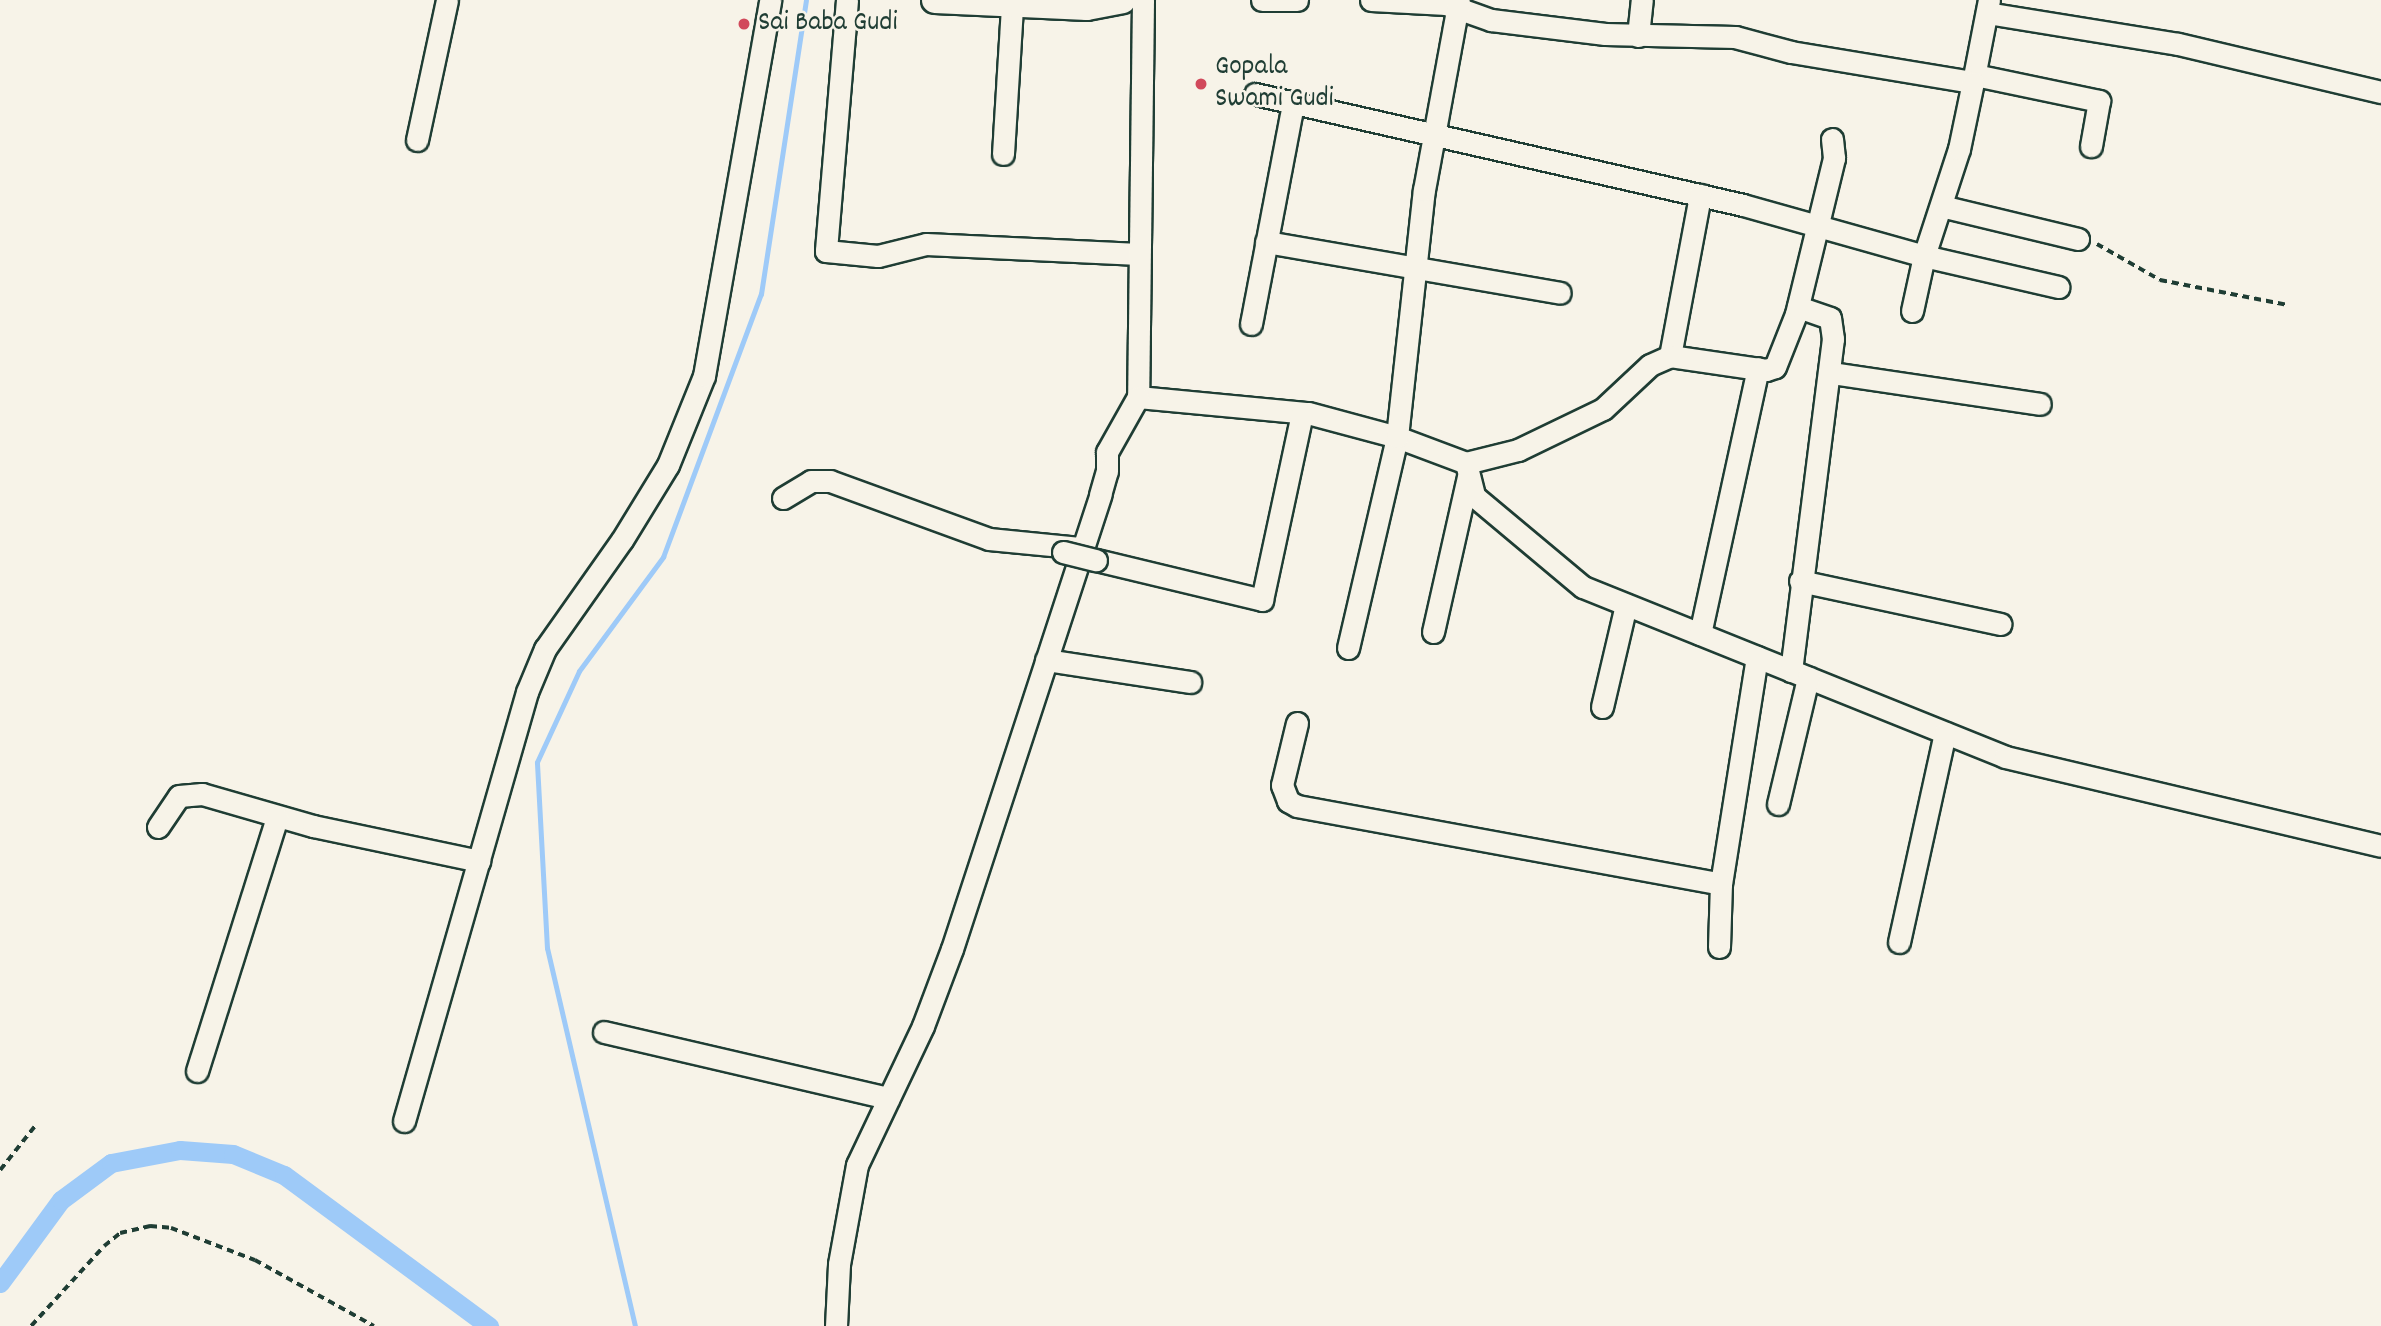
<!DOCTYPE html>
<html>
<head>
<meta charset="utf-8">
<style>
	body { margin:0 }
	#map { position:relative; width:2381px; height:1326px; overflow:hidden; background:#f7f3e8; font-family:Dekko,sans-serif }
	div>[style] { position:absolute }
	.stream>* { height:5px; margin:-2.5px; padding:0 2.5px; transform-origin:2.5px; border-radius:2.5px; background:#9ecaf8 }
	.canal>* { height:19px; margin:-9.5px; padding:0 9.5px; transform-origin:9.5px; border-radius:9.5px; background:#9ecaf8 }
	.path>* { height:3.5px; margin-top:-1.75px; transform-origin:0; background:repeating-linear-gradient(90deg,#1f3d34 0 7px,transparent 0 12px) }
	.roads { filter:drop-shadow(2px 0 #1f3d34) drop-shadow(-2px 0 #1f3d34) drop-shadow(0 2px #1f3d34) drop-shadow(0 -2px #1f3d34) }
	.minor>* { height:21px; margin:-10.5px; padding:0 10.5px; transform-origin:10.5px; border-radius:10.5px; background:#f7f3e8 }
	.major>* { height:26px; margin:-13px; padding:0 13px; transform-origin:13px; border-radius:13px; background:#f7f3e8 }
	.bridges { filter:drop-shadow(2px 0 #1f3d34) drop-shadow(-2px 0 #1f3d34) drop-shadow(0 2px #1f3d34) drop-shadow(0 -2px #1f3d34) }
	.minor-bridge>* { height:21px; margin:-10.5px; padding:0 10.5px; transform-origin:10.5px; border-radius:10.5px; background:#f7f3e8 }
	.dots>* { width:19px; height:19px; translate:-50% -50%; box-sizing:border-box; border:4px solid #f7f3e8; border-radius:50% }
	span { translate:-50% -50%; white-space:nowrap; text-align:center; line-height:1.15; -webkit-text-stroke:5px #f7f3e8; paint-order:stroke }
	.poi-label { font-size:28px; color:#1f3d34 }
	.left { translate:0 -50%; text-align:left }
</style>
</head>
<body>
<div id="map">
	<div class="stream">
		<i style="left:635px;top:1326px;width:388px;rotate:-103.1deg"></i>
		<i style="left:547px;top:948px;width:186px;rotate:-93.1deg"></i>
		<i style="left:537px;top:762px;width:100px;rotate:-65.2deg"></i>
		<i style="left:579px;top:671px;width:142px;rotate:-53.6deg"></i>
		<i style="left:663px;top:557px;width:281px;rotate:-69.6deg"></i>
		<i style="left:761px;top:294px;width:297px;rotate:-81.3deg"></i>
	</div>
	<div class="canal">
		<i style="left:0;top:1283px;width:103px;rotate:-53.7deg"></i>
		<i style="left:61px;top:1200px;width:62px;rotate:-36.5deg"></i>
		<i style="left:111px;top:1163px;width:70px;rotate:-10.7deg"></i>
		<i style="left:180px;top:1150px;width:53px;rotate:4.3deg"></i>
		<i style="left:233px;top:1154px;width:55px;rotate:22.4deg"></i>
		<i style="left:284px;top:1175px;width:255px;rotate:36.4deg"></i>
	</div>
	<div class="path">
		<i style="left:2097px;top:244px;width:73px;rotate:29.7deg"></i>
		<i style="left:2160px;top:280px;width:129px;rotate:11.1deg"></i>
		<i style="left:0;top:1170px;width:56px;rotate:-51.5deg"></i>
		<i style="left:31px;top:1326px;width:108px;rotate:-47.6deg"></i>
		<i style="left:104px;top:1246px;width:21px;rotate:-39deg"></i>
		<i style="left:120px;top:1233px;width:31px;rotate:-13deg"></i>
		<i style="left:150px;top:1226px;width:21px;rotate:5deg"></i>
		<i style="left:171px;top:1228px;width:90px;rotate:20.9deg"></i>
		<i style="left:255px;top:1260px;width:136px;rotate:29deg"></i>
	</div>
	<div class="roads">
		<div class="minor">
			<i style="left:847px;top:0;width:252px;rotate:94.8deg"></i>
			<i style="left:826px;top:251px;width:52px;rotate:5.5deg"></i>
			<i style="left:878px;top:256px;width:49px;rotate:-14deg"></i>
			<i style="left:926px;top:244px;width:213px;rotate:2.7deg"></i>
			<i style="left:1143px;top:0;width:397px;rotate:90.7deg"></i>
			<i style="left:1138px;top:397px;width:171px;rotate:5.4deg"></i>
			<i style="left:1308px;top:413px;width:92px;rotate:15.1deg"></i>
			<i style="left:1397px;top:437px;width:74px;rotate:20.6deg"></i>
			<i style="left:1466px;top:463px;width:34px;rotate:76deg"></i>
			<i style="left:1474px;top:496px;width:142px;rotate:39.9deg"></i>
			<i style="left:1583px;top:587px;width:455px;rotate:21.9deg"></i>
			<i style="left:2005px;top:757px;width:386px;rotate:13.3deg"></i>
			<i style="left:1262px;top:0;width:35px"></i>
			<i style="left:1371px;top:0;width:75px;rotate:3.1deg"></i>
			<i style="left:1446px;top:4px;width:48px;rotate:19.6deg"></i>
			<i style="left:1491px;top:20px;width:115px;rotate:7deg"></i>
			<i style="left:1605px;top:34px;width:130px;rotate:1.3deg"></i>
			<i style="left:1735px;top:37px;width:58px;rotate:15deg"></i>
			<i style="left:1791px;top:52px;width:184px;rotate:9.4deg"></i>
			<i style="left:1973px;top:82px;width:84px;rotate:-79deg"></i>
			<i style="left:1987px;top:13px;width:193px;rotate:9.2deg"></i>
			<i style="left:2178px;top:44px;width:209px;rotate:13.3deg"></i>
			<i style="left:1638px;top:36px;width:36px;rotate:-84deg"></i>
			<i style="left:1975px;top:75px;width:127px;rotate:11.8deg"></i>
			<i style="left:2099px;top:101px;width:46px;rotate:100.1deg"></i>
			<i style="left:1255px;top:94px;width:500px;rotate:12.81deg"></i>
			<i style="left:1743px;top:205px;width:188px;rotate:15.7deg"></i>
			<i style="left:1924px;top:256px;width:113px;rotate:-71.9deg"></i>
			<i style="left:1959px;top:149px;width:68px;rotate:-78.2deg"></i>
			<i style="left:417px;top:140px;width:143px;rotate:-77.9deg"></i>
			<i style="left:1003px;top:154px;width:149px;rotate:-86.5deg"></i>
			<i style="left:1941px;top:206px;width:141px;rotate:13.5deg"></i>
			<i style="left:1266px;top:242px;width:298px;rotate:9.8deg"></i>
			<i style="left:1912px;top:311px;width:56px;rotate:-77.7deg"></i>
			<i style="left:1924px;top:256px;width:138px;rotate:13deg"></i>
			<i style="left:1251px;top:324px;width:225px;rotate:-79.2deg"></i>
			<i style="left:1670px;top:356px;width:164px;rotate:-79.4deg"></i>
			<i style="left:1831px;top:373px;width:211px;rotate:8.4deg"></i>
			<i style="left:1466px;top:463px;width:54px;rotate:-14deg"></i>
			<i style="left:1518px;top:450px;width:94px;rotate:-25.8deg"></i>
			<i style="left:1603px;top:409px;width:64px;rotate:-43.1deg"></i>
			<i style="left:1650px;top:365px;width:22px;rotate:-24deg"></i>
			<i style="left:1670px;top:356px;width:97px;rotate:8.3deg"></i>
			<i style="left:1766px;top:370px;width:9px;rotate:-18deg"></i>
			<i style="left:1775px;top:367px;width:57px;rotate:-68.4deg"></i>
			<i style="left:1796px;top:314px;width:161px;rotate:-76.3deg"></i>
			<i style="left:1834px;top:158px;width:19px;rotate:-96deg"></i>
			<i style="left:783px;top:498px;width:33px;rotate:-31deg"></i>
			<i style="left:811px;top:481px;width:19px"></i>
			<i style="left:830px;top:481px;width:169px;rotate:20deg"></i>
			<i style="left:989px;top:539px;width:91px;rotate:5.6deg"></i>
			<i style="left:1096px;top:560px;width:171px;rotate:13.5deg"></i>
			<i style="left:1262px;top:600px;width:191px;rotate:-77.9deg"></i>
			<i style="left:1800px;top:581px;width:205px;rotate:12.1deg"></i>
			<i style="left:1433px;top:632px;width:159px;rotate:-77.3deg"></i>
			<i style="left:1700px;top:634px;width:272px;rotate:-77.7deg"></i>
			<i style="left:1348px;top:648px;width:217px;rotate:-76.9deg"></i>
			<i style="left:1397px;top:437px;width:248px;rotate:-83.8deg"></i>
			<i style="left:1424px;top:190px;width:193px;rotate:-79.6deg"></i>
			<i style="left:1046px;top:660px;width:146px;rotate:8.7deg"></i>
			<i style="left:1791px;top:671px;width:335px;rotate:-82.8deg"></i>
			<i style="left:1833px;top:339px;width:21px;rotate:-98deg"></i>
			<i style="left:1830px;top:318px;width:34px;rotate:-161deg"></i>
			<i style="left:1602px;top:707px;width:105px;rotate:-76.8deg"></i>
			<i style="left:1297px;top:723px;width:64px;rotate:103.6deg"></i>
			<i style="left:1282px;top:785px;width:17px;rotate:69deg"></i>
			<i style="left:1288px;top:801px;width:10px;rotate:29deg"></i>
			<i style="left:1297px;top:806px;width:431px;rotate:10.4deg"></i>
			<i style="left:1778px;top:804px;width:130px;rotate:-76.6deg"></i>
			<i style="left:158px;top:827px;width:37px;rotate:-56deg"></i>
			<i style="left:179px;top:796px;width:23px;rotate:-5deg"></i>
			<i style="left:202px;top:794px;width:116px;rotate:16.1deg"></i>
			<i style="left:313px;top:826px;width:170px;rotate:11.9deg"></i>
			<i style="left:1899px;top:942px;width:214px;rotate:-77.6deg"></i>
			<i style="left:1719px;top:947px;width:63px;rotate:-88.2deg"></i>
			<i style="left:1721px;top:884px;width:230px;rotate:-81deg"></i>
			<i style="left:604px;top:1032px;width:292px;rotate:13.1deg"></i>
			<i style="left:197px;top:1071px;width:266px;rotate:-72.5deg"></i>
			<i style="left:404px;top:1121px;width:446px;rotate:-74deg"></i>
			<i style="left:527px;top:692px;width:47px;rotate:-67.3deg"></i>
			<i style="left:545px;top:649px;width:133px;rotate:-54.8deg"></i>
			<i style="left:622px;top:540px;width:88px;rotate:-58.5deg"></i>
			<i style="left:668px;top:465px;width:96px;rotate:-68deg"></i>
			<i style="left:704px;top:376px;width:382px;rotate:-80deg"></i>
			<i style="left:836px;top:1326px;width:62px;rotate:-87.2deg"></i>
			<i style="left:839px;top:1264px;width:101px;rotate:-79.7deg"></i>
			<i style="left:857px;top:1165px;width:154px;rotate:-64.6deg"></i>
			<i style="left:923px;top:1026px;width:82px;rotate:-69.4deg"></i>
			<i style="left:952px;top:949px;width:478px;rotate:-71.9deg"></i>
			<i style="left:1100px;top:495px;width:25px;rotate:-74deg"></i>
			<i style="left:1107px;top:471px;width:19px;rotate:-90deg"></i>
			<i style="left:1107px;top:452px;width:63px;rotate:-60.6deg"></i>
		</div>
		<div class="major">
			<i style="left:935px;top:0;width:152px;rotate:2.6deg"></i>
			<i style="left:1087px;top:7px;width:36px;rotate:-11deg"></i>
		</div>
	</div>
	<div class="bridges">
		<div class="minor-bridge">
			<i style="left:1063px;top:552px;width:34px;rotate:14deg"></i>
		</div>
	</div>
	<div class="dots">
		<i style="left:744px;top:24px;background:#d1495b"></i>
		<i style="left:1201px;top:84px;background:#d1495b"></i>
	</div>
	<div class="poi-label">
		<span class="left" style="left:758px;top:24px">Sai Baba Gudi</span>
		<span class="left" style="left:1215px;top:84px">Gopala<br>Swami Gudi</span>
	</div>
</div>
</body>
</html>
